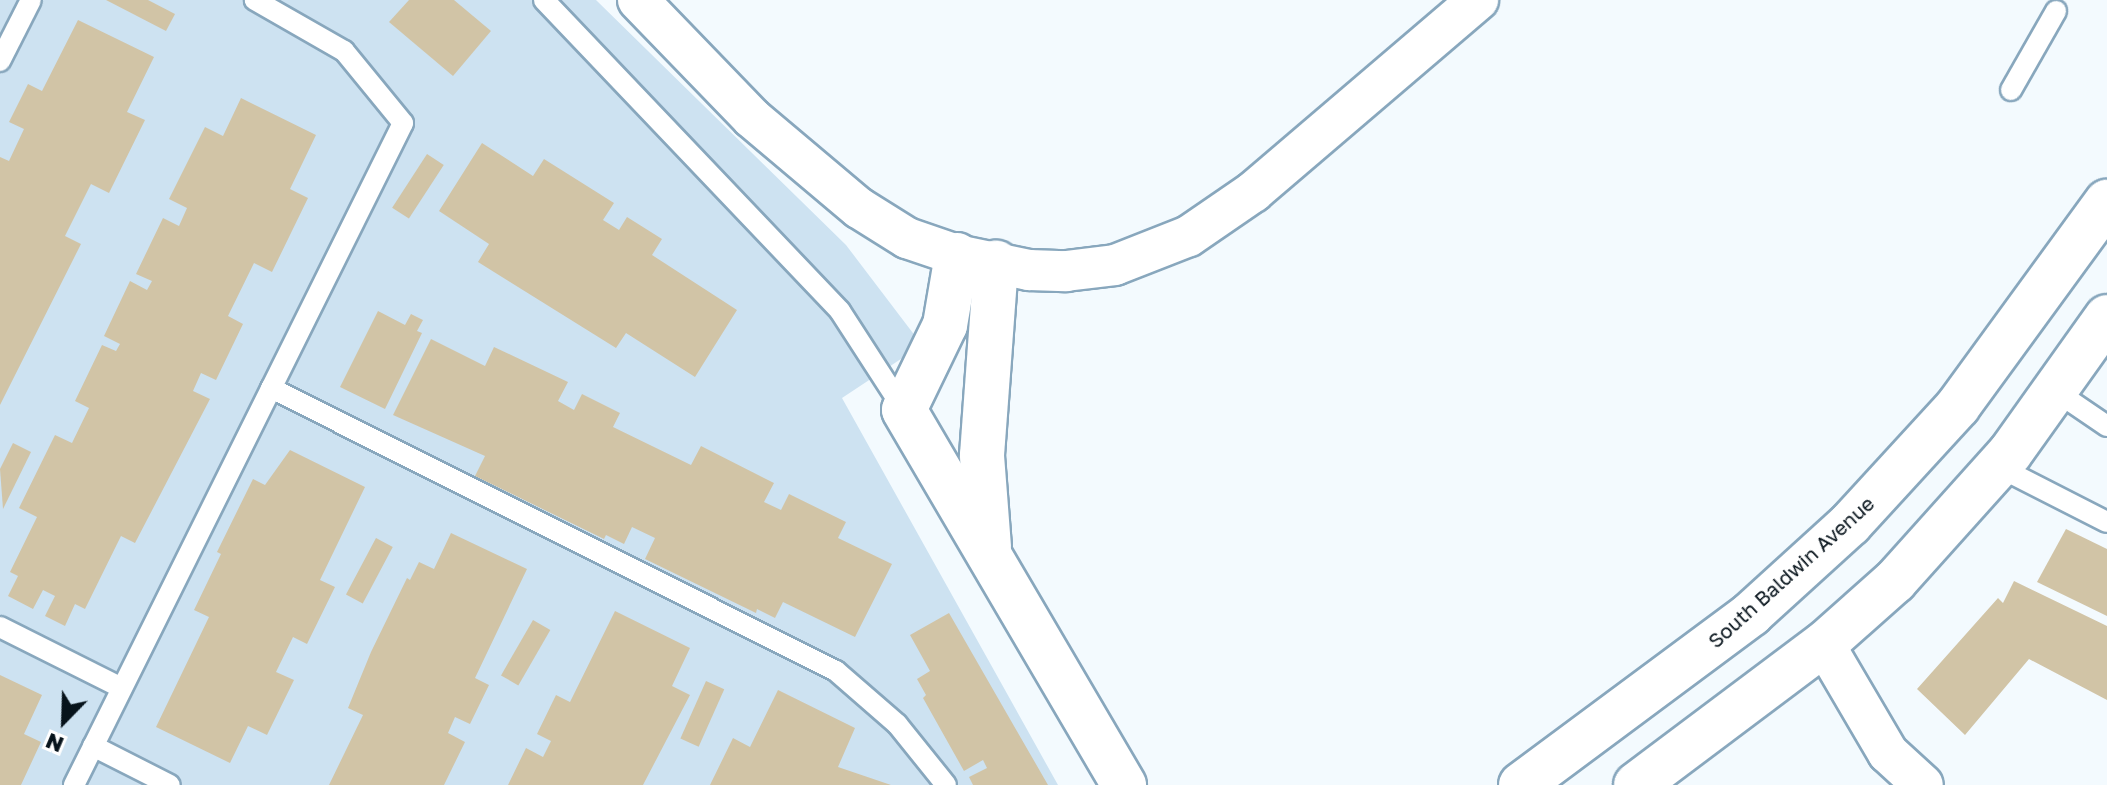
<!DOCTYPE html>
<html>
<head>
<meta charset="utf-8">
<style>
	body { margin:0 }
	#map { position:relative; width:2107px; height:785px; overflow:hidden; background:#f3fafe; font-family:"Golos Text",sans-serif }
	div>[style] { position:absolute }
	.green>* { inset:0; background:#cde2f1 }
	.building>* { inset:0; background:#d1c4a6; transform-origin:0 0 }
	.roads { filter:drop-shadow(2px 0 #88a7bd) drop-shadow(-2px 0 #88a7bd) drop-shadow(0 2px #88a7bd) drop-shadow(0 -2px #88a7bd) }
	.lane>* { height:20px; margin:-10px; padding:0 10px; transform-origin:10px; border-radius:10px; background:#fff }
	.street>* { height:40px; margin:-20px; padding:0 20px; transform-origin:20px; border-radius:20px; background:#fff }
	.secondary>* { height:44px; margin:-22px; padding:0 22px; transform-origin:22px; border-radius:22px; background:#fff }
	span { translate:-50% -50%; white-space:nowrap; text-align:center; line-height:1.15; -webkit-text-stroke:7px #fff; paint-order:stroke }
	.street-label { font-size:20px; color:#07131b }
	.north { position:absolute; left:24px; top:681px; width:80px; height:80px; -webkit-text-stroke:6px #fff; paint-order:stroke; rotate:203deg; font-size:22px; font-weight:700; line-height:32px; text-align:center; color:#07131b }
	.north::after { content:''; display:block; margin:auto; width:28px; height:36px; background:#07131b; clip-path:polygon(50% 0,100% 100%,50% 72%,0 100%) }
</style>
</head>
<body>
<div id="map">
	<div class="green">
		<i style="clip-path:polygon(0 0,596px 0,846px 245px,922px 345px,842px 398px,1058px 785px,0 785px)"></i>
	</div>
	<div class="building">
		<i style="clip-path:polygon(106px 0,148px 0,175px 14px,166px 31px)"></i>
		<i style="clip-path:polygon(409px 0,454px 0,491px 31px,453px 76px,389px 22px)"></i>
		<i style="clip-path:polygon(78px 20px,154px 57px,127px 112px,145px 120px,109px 193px,91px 184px,65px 236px,81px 244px,0 405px,0 157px,9px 161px,24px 129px,9px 122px,28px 84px,42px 91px)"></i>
		<i style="clip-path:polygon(241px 98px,316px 135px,290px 189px,308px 198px,272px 272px,254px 263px,228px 316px,243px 324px,216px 380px,201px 373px,193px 391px,210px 399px,135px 543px,121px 536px,85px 609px,75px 604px,65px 626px,45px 616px,55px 596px,43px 590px,33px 609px,8px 596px,18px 576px,10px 572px,37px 517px,19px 508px,55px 435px,72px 443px,89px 408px,75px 401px,102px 345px,116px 351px,120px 344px,104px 336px,130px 281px,147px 290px,152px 281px,136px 274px,163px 218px,179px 226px,187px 208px,169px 199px,205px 127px,223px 136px)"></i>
		<i style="clip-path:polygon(482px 143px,533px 176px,544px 159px,614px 203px,603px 220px,619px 230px,627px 217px,662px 239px,652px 255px,737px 310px,695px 377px,626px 333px,616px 348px,478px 262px,489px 244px,439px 211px)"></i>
		<i style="left:427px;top:154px;width:20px;height:64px;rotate:33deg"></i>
		<i style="clip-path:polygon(378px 311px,405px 325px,411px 314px,423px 320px,417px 331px,422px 333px,385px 409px,340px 387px)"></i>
		<i style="clip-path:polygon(431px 339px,485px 366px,494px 347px,568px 382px,558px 401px,574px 410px,582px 394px,620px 413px,613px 427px,691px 465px,701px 446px,774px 483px,764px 502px,781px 510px,789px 494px,846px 522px,838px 538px,892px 564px,855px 637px,783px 602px,775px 618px,757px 609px,756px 613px,645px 559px,655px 538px,632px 527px,624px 544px,606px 535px,604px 539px,475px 476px,485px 456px,393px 415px)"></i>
		<i style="clip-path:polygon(13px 443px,31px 452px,3px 509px,0 469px)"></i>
		<i style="clip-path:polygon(290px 450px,365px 487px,320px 580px,335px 587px,307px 644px,293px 637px,276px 672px,294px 680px,267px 735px,248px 726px,230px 763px,156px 727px,209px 617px,194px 610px,221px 554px,217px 552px,253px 479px,265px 485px)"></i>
		<i style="clip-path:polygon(2066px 529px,2107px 549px,2107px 616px,2037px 582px)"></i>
		<i style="clip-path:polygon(451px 533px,527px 569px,475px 678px,489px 685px,470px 724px,455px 717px,448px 733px,465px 742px,444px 785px,329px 785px,363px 715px,348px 708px,371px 652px,407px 578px,410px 580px,419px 562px,434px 569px)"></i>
		<i style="left:376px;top:538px;width:19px;height:64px;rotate:28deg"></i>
		<i style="clip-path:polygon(2014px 581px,2107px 626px,2107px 700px,2029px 659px,1965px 735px,1917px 689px,1998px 598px,2003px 603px)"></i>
		<i style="clip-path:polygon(615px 611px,690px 648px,672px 686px,690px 695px,643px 785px,508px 785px,526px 748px,543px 757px,551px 741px,537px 734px,556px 695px,570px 702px)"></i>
		<i style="clip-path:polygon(949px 613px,1048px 785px,973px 785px,969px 777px,987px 768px,983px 760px,964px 771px,923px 698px,926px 695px,917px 679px,930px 671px,910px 635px)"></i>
		<i style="left:533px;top:620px;width:20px;height:64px;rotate:30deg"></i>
		<i style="clip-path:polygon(0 675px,42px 695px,24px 734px,41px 742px,21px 785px,0 785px)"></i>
		<i style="left:706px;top:681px;width:20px;height:63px;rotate:24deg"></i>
		<i style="clip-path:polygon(778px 690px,855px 728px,838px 767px,891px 785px,710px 785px,733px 738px,750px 747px)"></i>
	</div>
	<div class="roads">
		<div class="lane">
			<i style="left:544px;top:0;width:429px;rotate:46.4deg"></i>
			<i style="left:840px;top:311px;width:118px;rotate:57.1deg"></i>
			<i style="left:0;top:61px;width:68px;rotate:-63.1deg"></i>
			<i style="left:2011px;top:90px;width:91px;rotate:-60.3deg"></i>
			<i style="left:271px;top:388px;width:632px;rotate:26.61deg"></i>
			<i style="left:836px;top:671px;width:81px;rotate:41deg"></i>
			<i style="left:897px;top:724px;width:78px;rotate:51.2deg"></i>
			<i style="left:2054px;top:390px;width:64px;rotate:34.2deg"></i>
			<i style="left:1997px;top:466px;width:123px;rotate:27deg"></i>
			<i style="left:0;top:627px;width:136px;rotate:26.6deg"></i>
			<i style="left:93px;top:746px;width:86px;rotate:26.9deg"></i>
			<i style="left:74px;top:785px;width:739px;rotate:-63.57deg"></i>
			<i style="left:403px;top:123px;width:93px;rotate:-129.3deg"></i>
			<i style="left:344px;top:51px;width:103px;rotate:-150.2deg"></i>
		</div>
		<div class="street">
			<i style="left:638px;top:0;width:164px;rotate:46deg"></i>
			<i style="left:752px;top:118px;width:140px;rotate:40.1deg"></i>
			<i style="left:859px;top:208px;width:57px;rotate:32deg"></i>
			<i style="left:907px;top:238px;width:53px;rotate:18.8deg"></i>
			<i style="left:957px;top:255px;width:74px;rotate:11.8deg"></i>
			<i style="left:1029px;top:270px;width:37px;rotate:2deg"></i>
			<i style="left:1066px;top:271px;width:49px;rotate:-7deg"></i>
			<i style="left:1115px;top:265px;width:79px;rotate:-21.4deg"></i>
			<i style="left:1189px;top:236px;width:78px;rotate:-34.5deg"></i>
			<i style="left:1253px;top:192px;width:296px;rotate:-40.5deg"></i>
			<i style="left:1824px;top:644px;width:126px;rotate:59.6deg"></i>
			<i style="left:1888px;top:753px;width:47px;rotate:42.4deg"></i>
		</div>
		<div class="secondary">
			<i style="left:957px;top:255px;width:71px;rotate:99.7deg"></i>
			<i style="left:945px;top:325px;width:94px;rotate:115.8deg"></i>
			<i style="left:904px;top:410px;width:435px;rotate:59.6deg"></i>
			<i style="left:989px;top:547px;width:92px;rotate:-94.4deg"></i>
			<i style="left:982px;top:455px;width:193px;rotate:-85.8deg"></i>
			<i style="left:1521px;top:785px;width:287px;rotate:-36.6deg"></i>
			<i style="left:1751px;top:614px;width:134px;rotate:-42.3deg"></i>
			<i style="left:1850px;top:524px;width:160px;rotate:-47.5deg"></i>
			<i style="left:1958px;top:406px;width:253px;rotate:-53.9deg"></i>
			<i style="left:1636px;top:785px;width:235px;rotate:-36.9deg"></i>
			<i style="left:1824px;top:644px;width:95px;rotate:-41.6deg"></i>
			<i style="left:1895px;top:581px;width:172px;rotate:-48.1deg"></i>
			<i style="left:2010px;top:453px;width:167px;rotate:-54.5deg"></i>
		</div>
	</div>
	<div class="street-label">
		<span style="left:1791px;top:572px;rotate:-42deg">South Baldwin Avenue</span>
	</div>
	<div class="north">N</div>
</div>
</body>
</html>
